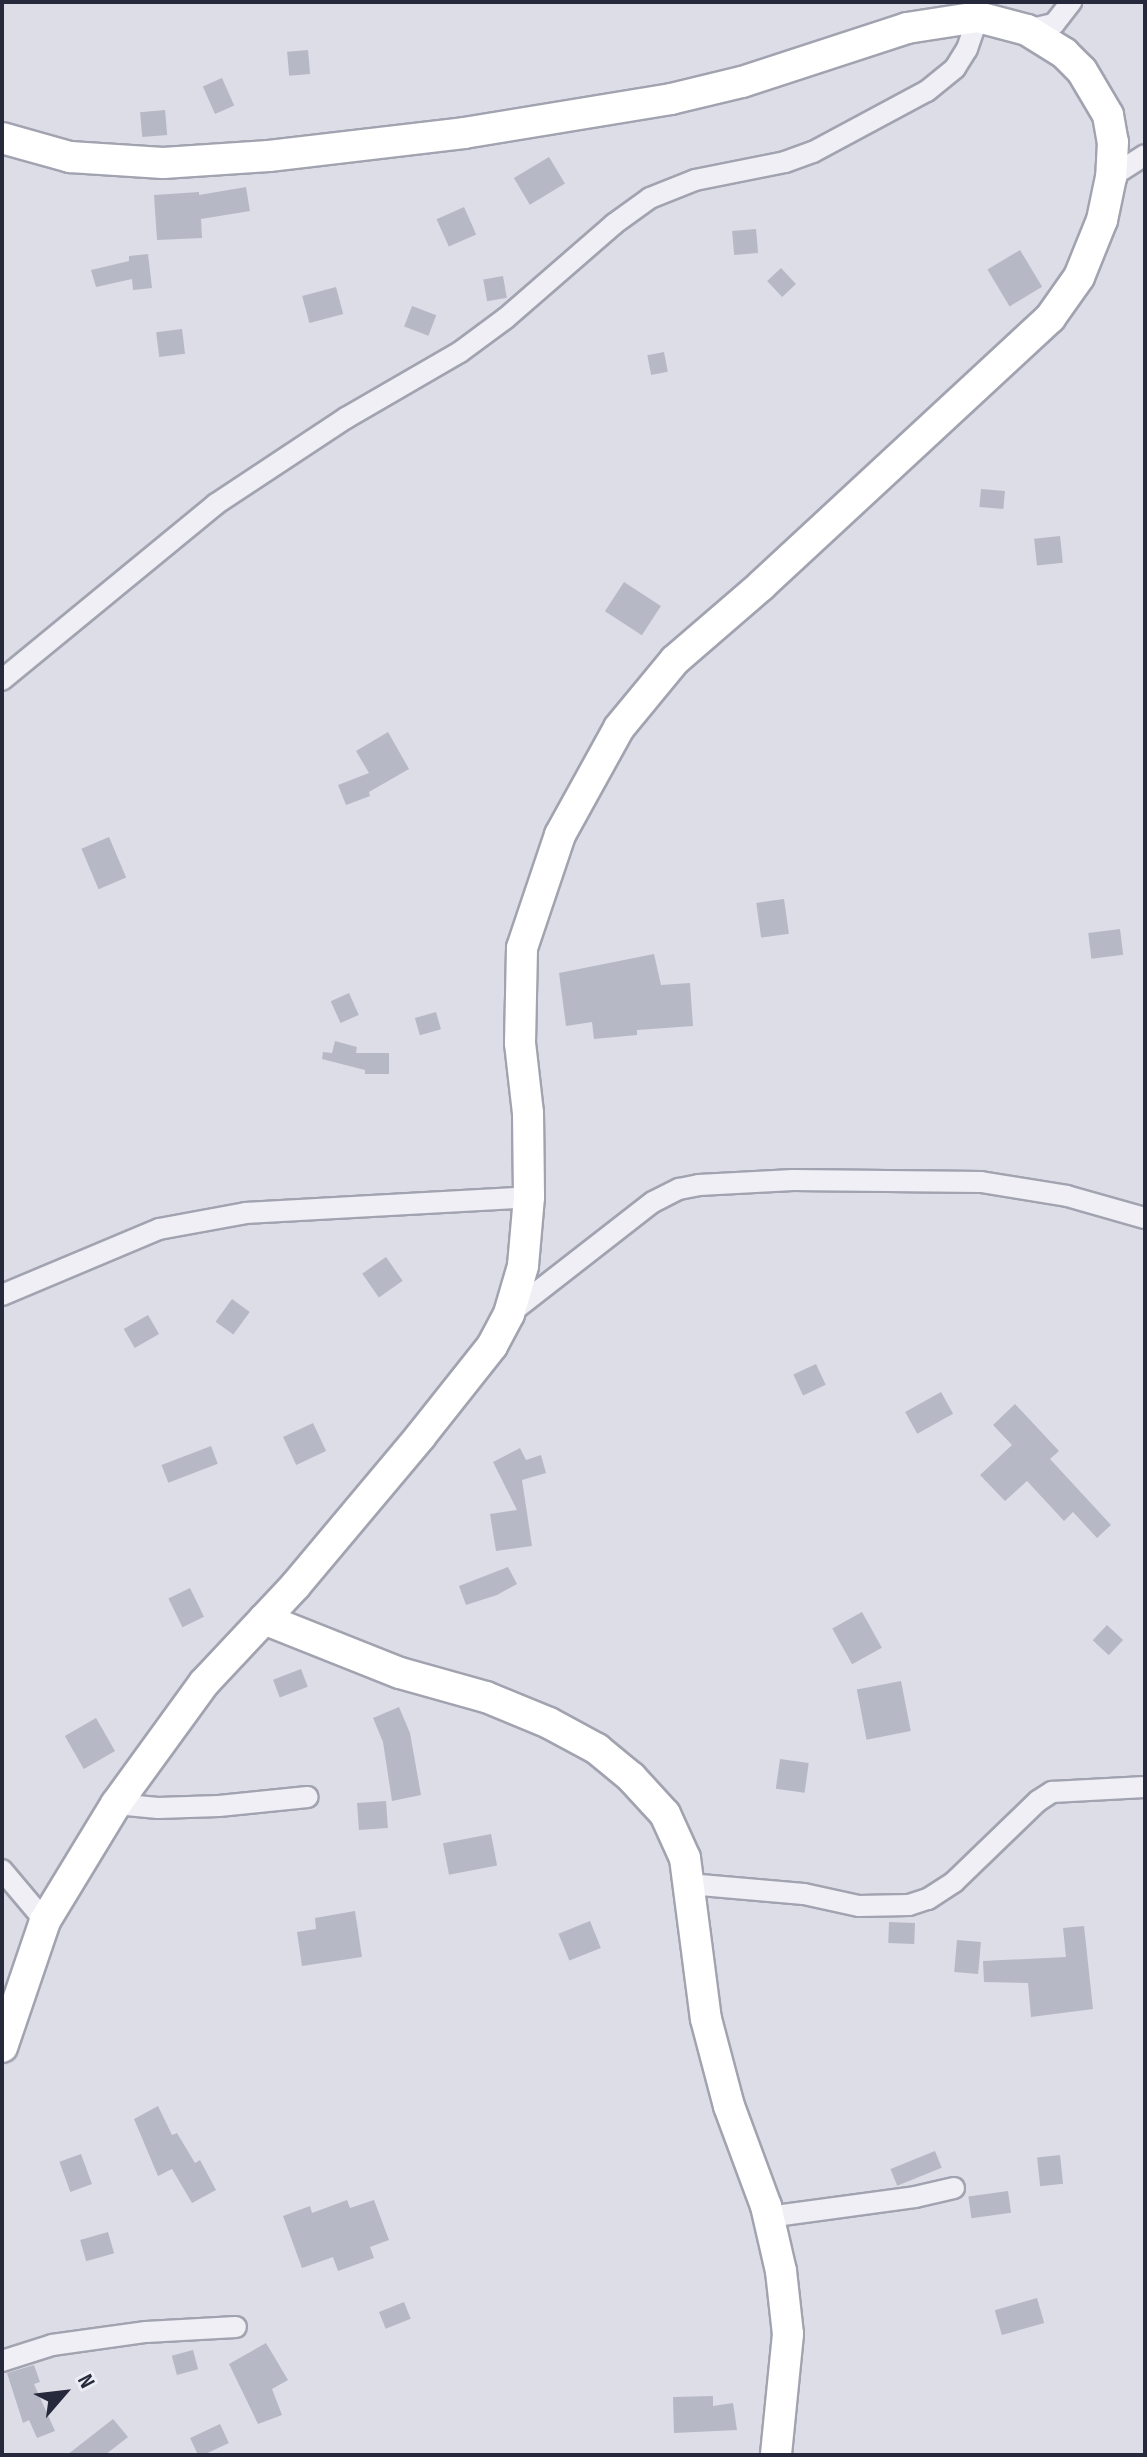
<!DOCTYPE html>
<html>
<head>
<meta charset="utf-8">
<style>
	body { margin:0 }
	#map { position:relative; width:1147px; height:2457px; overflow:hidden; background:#dcdde6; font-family:"Sofia Sans Condensed",sans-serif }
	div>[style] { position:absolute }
	.building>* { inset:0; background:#b7b8c6; transform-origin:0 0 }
	.roads { filter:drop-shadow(2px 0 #a2a3b0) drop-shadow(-2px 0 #a2a3b0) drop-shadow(0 2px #a2a3b0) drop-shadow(0 -2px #a2a3b0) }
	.street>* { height:20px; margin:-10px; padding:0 10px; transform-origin:10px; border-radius:10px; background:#efeff5 }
	.secondary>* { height:30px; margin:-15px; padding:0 15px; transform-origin:15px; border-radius:15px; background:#fff }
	span { translate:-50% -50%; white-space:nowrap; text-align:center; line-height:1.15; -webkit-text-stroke:6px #ecedf4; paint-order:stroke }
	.frame { position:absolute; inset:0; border:4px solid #26283c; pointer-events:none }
	.north { position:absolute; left:24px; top:2353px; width:80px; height:80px; -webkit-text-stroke:6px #ecedf4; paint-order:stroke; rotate:62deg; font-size:22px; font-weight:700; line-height:32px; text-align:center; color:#26283c }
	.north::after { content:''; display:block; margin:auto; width:28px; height:36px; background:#26283c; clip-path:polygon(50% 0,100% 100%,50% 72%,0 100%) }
</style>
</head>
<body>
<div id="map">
	<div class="building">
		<i style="left:308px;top:50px;width:24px;height:21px;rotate:85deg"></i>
		<i style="left:222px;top:78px;width:30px;height:21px;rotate:66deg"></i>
		<i style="left:165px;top:110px;width:25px;height:25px;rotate:85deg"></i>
		<i style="left:549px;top:157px;width:31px;height:41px;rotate:59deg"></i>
		<i style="clip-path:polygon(246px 187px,250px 211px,201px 219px,202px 238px,157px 240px,154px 195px,199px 192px,199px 195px)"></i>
		<i style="left:464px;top:207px;width:30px;height:30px;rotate:66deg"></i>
		<i style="left:756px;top:229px;width:24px;height:24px;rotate:85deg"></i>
		<i style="left:1020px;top:250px;width:43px;height:38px;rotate:59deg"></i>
		<i style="clip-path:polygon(148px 254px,152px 288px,133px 290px,132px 279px,96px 287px,91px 270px,129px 261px,129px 256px)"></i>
		<i style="left:781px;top:268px;width:22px;height:19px;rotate:47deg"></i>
		<i style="left:503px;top:276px;width:22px;height:20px;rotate:80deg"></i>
		<i style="left:336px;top:287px;width:28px;height:35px;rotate:75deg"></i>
		<i style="left:412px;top:306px;width:26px;height:22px;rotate:21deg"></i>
		<i style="left:182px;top:329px;width:25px;height:26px;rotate:83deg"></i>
		<i style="left:664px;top:352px;width:20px;height:17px;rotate:79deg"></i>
		<i style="left:981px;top:489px;width:24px;height:18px;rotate:5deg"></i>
		<i style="left:1060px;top:536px;width:27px;height:26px;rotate:84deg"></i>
		<i style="left:624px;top:582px;width:44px;height:35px;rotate:33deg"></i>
		<i style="clip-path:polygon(388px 732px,409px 769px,369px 792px,370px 796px,346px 805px,338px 785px,369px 773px,356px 751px)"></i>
		<i style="left:109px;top:837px;width:44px;height:30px;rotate:67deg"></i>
		<i style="left:784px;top:899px;width:35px;height:28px;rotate:82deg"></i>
		<i style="left:1120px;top:929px;width:26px;height:32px;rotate:83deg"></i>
		<i style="clip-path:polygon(654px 954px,661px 985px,690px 983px,693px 1026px,637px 1030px,637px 1035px,594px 1039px,592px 1022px,566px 1026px,559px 973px)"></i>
		<i style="left:349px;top:993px;width:24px;height:20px;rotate:66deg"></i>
		<i style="left:436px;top:1012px;width:18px;height:22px;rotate:74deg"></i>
		<i style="clip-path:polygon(335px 1041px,357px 1047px,356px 1053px,389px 1053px,389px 1074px,365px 1074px,365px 1070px,322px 1059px,323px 1052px,332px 1053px)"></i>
		<i style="left:386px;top:1257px;width:29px;height:29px;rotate:55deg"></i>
		<i style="left:232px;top:1299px;width:22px;height:28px;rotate:36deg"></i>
		<i style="left:148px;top:1315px;width:22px;height:28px;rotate:60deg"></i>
		<i style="left:816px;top:1364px;width:23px;height:25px;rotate:65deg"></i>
		<i style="left:941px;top:1392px;width:25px;height:41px;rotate:61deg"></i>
		<i style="clip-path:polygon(1015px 1404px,1059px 1451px,1050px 1459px,1111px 1525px,1097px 1538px,1073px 1512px,1064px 1521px,1027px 1481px,1005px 1501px,980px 1475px,1012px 1445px,993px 1425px)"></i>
		<i style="left:313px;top:1423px;width:31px;height:33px;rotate:65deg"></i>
		<i style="left:211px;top:1446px;width:19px;height:53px;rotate:69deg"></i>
		<i style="clip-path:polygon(520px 1448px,526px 1460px,541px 1455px,546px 1473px,522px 1480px,532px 1546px,496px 1551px,490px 1514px,517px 1510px,493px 1462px)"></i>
		<i style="clip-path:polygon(508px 1567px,517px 1584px,497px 1595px,466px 1605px,459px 1586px)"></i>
		<i style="left:190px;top:1588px;width:32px;height:24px;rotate:64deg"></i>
		<i style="left:862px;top:1612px;width:41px;height:34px;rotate:61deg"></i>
		<i style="left:1107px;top:1625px;width:22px;height:21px;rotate:43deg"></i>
		<i style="left:301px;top:1669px;width:19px;height:30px;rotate:69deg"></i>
		<i style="left:901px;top:1681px;width:51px;height:45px;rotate:79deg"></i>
		<i style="clip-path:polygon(399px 1707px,410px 1733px,421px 1795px,392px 1801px,383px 1742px,373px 1718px)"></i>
		<i style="left:96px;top:1718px;width:38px;height:36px;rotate:60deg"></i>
		<i style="left:780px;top:1759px;width:29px;height:30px;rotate:8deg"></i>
		<i style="left:386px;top:1801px;width:27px;height:29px;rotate:86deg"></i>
		<i style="left:491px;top:1834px;width:32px;height:49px;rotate:79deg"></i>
		<i style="clip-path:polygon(355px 1911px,362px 1957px,302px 1966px,297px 1932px,316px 1929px,315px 1918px)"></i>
		<i style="left:590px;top:1921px;width:29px;height:34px;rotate:68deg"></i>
		<i style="left:889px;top:1922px;width:26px;height:21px;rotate:2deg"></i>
		<i style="clip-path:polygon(1084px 1926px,1093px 2009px,1031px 2017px,1028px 1983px,984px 1982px,983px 1961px,1066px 1957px,1063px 1928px)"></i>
		<i style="left:957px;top:1940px;width:24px;height:32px;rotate:5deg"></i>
		<i style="clip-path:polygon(158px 2106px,172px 2135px,177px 2133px,195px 2163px,200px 2160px,216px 2190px,192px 2203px,172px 2169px,158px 2176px,134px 2119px)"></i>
		<i style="left:935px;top:2151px;width:18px;height:48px;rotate:68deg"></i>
		<i style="left:81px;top:2154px;width:32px;height:23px;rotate:70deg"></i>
		<i style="left:1060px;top:2155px;width:29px;height:23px;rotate:84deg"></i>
		<i style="left:1008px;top:2191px;width:22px;height:40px;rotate:82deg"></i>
		<i style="clip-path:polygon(347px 2200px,350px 2208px,374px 2200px,389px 2240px,370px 2247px,374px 2258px,338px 2271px,333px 2257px,302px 2268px,283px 2216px,310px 2206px,312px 2213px)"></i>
		<i style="left:108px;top:2232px;width:22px;height:29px;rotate:74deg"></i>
		<i style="left:1037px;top:2298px;width:26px;height:44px;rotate:74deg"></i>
		<i style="left:404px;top:2302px;width:18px;height:27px;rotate:68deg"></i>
		<i style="clip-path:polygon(266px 2343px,288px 2380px,272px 2389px,282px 2415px,258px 2424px,229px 2364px)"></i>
		<i style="left:193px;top:2350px;width:20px;height:22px;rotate:75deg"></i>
		<i style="clip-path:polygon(34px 2365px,40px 2382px,34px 2384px,55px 2431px,37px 2438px,29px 2420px,23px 2423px,7px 2373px)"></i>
		<i style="clip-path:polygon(713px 2396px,713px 2406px,733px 2403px,737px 2430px,674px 2433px,673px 2397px)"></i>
		<i style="clip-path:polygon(113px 2419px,128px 2437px,105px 2455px,67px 2455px)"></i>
		<i style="left:220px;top:2424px;width:21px;height:33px;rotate:65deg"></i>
	</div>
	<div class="roads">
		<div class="street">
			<i style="left:1027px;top:30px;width:28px;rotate:-13deg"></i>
			<i style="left:1054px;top:24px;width:28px;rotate:-52deg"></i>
			<i style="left:1111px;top:177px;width:40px;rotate:-32.9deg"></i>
			<i style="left:2px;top:680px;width:277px;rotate:-39.4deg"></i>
			<i style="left:216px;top:504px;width:156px;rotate:-33.5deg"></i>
			<i style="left:346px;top:418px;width:132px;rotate:-30.1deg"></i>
			<i style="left:460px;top:352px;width:57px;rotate:-36.5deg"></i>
			<i style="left:506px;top:318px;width:143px;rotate:-41deg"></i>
			<i style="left:614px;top:224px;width:44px;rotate:-35.8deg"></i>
			<i style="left:650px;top:198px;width:48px;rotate:-21.8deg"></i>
			<i style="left:695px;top:180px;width:92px;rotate:-11.3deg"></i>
			<i style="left:785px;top:162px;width:30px;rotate:-20deg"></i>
			<i style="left:813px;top:152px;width:129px;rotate:-28.2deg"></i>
			<i style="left:927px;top:91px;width:36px;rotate:-39deg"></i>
			<i style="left:955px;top:68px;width:22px;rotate:-58deg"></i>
			<i style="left:967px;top:49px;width:34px;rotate:-71deg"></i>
			<i style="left:2px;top:1295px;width:170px;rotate:-22.8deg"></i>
			<i style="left:159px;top:1229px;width:88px;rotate:-10.4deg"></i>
			<i style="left:246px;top:1213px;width:283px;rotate:-3.2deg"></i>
			<i style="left:509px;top:1314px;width:182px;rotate:-37.9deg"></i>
			<i style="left:653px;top:1202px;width:29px;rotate:-27deg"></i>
			<i style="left:679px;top:1189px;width:20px;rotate:-11deg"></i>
			<i style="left:699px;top:1185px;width:94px;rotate:-3deg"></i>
			<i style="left:793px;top:1180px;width:188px;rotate:0.6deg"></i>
			<i style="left:981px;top:1182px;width:87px;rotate:9.2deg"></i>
			<i style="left:1067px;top:1196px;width:81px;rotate:15.8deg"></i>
			<i style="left:116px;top:1804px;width:42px;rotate:5.4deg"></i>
			<i style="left:158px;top:1808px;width:61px;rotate:-1.9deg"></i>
			<i style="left:219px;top:1806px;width:89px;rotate:-5.8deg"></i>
			<i style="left:2px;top:1870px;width:67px;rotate:49.9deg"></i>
			<i style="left:689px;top:1884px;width:115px;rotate:5deg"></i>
			<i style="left:804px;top:1894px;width:56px;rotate:12.3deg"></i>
			<i style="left:859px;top:1906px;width:50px;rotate:-1.1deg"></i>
			<i style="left:909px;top:1905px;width:20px;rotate:-18deg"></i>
			<i style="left:928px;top:1899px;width:31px;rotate:-33deg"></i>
			<i style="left:954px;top:1882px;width:117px;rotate:-44deg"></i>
			<i style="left:1038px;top:1801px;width:17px;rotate:-33deg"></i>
			<i style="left:1052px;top:1792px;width:93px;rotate:-3.1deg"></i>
			<i style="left:768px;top:2217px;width:148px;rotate:-7.7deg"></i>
			<i style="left:915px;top:2197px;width:40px;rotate:-13deg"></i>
			<i style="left:2px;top:2361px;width:52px;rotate:-17.7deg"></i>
			<i style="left:52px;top:2345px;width:95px;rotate:-7.9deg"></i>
			<i style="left:146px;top:2332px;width:90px;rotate:-3.2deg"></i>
		</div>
		<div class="secondary">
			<i style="left:2px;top:138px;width:71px;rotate:15.6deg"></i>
			<i style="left:70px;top:157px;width:93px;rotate:3.7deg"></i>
			<i style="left:163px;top:163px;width:106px;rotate:-3.8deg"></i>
			<i style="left:269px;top:156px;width:196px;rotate:-6.7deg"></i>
			<i style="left:464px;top:133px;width:210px;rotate:-9.3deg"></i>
			<i style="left:671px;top:99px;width:73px;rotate:-13.5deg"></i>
			<i style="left:742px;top:82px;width:174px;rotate:-18.1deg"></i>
			<i style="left:907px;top:28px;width:72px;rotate:-8.8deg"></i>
			<i style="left:978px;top:17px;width:51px;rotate:14.9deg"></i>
			<i style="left:1027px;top:30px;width:44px;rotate:31.9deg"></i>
			<i style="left:1064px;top:53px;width:25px;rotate:45deg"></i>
			<i style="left:1082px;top:71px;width:51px;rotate:59.4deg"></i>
			<i style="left:1108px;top:115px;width:27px;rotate:80deg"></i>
			<i style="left:1113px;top:142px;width:35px;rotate:93deg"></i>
			<i style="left:1111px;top:177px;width:44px;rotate:101.8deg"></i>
			<i style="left:1102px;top:220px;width:61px;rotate:112deg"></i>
			<i style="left:1079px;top:277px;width:50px;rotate:125.3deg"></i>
			<i style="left:1050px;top:318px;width:393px;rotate:137.2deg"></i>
			<i style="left:762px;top:585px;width:115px;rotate:139.2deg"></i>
			<i style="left:675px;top:660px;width:88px;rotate:129.5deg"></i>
			<i style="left:619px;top:728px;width:122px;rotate:118.9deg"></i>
			<i style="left:560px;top:835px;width:119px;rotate:108.6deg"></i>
			<i style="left:522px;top:948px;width:95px;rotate:91.2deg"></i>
			<i style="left:520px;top:1043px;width:70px;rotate:83.5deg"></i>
			<i style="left:528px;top:1113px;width:84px;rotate:89.3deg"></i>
			<i style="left:529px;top:1197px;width:69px;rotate:95deg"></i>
			<i style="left:523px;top:1266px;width:50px;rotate:106.3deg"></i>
			<i style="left:509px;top:1314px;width:36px;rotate:118deg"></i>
			<i style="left:492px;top:1346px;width:116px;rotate:128.4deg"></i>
			<i style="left:420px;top:1437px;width:193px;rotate:130deg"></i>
			<i style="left:296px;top:1585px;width:134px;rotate:133.2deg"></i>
			<i style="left:204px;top:1683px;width:150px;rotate:126deg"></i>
			<i style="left:116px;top:1804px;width:137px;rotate:121.3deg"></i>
			<i style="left:45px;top:1921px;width:133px;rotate:108.8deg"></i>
			<i style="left:264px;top:1619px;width:146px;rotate:21.7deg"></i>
			<i style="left:400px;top:1673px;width:89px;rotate:15.6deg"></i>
			<i style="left:486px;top:1697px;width:68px;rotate:22.4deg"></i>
			<i style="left:549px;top:1723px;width:55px;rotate:28.4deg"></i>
			<i style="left:597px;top:1749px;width:44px;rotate:39.5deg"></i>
			<i style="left:631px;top:1777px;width:50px;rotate:47.4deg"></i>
			<i style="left:665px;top:1814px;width:48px;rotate:65.6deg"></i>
			<i style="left:685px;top:1858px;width:162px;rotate:82.6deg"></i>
			<i style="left:706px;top:2019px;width:90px;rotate:75.2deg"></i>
			<i style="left:729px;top:2106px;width:107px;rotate:69.7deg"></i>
			<i style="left:766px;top:2206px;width:67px;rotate:77deg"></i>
			<i style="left:781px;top:2271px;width:63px;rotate:83.7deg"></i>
			<i style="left:788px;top:2334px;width:122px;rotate:95.7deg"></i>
		</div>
	</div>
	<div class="frame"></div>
	<div class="north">N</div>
</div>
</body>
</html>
